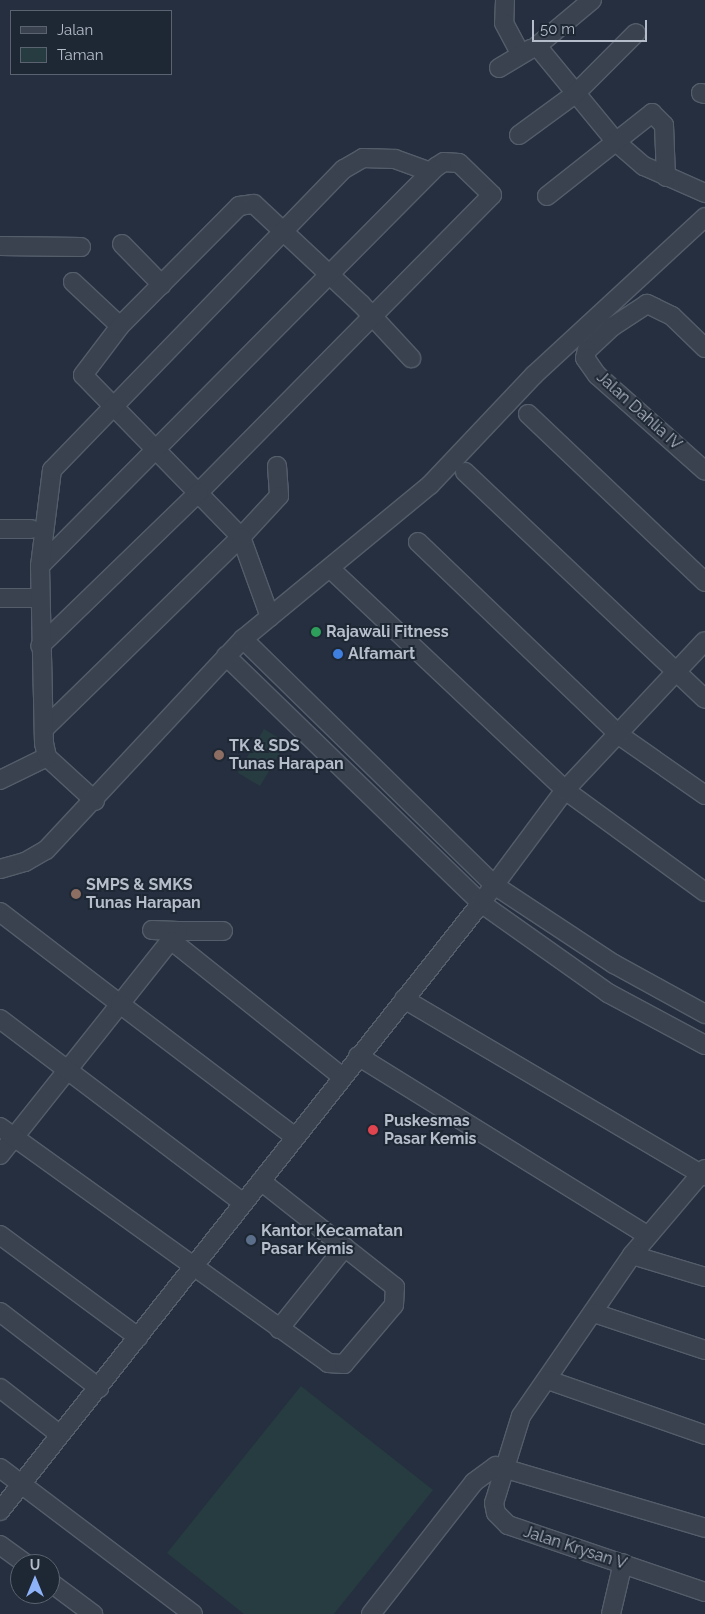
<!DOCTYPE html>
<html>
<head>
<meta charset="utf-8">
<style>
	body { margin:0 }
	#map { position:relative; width:705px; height:1614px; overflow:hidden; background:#252f3f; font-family:Raleway,sans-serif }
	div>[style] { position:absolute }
	.green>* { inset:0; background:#273c40; transform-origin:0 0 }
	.roads { filter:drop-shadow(1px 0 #545d6a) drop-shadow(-1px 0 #545d6a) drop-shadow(0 1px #545d6a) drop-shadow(0 -1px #545d6a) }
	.minor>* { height:18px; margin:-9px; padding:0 9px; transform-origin:9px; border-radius:9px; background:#3a424f }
	.dots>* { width:14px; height:14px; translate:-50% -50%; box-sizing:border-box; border:2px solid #1e2734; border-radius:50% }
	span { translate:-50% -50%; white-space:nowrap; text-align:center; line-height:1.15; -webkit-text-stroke:4px #1e2734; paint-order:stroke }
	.street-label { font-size:16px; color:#b6bdca }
	.poi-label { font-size:16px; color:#b6bdca; font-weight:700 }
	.left { translate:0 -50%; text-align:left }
	.legend { position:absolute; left:10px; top:10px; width:162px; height:65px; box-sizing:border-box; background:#1e2734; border:1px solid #5b6370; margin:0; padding:6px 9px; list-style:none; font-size:15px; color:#b6bdca }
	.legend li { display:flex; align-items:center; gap:10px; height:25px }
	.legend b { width:25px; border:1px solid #5b6370 }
	.north { position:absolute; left:10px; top:1554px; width:50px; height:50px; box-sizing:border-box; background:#1e2734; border:1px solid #5b6370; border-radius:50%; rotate:0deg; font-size:14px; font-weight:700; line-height:20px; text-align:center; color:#b6bdca }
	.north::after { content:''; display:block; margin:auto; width:18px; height:22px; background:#8eb2f7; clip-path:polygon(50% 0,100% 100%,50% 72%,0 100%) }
	.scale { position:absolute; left:532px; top:20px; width:115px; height:22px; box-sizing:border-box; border:2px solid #b6bdca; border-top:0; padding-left:6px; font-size:15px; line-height:18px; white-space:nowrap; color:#b6bdca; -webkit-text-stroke:4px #1e2734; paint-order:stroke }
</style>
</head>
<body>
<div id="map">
	<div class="green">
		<i style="left:264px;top:729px;width:26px;height:51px;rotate:31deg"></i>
		<i style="clip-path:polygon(301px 1386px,433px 1490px,334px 1614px,244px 1614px,167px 1553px)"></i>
	</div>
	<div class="roads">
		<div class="minor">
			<i style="left:505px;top:0;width:23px;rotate:92deg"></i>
			<i style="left:504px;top:23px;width:34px;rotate:62deg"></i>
			<i style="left:592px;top:0;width:72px;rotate:140.1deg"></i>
			<i style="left:537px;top:46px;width:124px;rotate:50.5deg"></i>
			<i style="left:616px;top:142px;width:37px;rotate:41deg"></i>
			<i style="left:644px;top:166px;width:67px;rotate:23.9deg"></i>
			<i style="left:499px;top:68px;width:37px;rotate:-31deg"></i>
			<i style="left:701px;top:93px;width:4px;rotate:14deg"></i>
			<i style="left:519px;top:135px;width:69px;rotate:-36.2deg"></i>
			<i style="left:575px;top:94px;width:86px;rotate:-45deg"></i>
			<i style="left:547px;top:196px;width:134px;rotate:-38.3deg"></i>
			<i style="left:652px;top:113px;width:17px;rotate:45deg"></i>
			<i style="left:664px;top:125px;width:52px;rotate:87.8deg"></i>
			<i style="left:122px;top:244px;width:57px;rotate:45.7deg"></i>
			<i style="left:0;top:246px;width:81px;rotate:0.7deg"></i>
			<i style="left:73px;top:282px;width:64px;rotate:43.1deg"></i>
			<i style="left:705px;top:348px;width:46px;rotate:-135.9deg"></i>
			<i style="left:672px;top:316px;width:28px;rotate:-154deg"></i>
			<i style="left:647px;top:304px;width:42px;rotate:146.7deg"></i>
			<i style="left:612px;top:327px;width:34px;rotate:137deg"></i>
			<i style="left:587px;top:350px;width:8px;rotate:104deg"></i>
			<i style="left:585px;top:358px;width:21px;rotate:55deg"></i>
			<i style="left:597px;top:375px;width:144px;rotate:41.6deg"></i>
			<i style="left:528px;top:414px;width:244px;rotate:43.5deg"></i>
			<i style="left:277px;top:466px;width:30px;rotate:86deg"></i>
			<i style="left:279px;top:496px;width:56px;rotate:132.8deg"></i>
			<i style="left:241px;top:537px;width:226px;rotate:-134.3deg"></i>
			<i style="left:83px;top:375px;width:61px;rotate:-52.9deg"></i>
			<i style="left:120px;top:326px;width:169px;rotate:-45.2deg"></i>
			<i style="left:239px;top:206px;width:15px;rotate:-8deg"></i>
			<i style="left:254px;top:204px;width:146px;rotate:43.1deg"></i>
			<i style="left:361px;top:304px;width:74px;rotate:47.2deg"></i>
			<i style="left:465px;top:472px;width:330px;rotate:43.4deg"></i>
			<i style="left:0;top:529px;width:31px"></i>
			<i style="left:418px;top:542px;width:279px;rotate:43.8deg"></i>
			<i style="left:619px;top:735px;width:105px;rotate:34.9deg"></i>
			<i style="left:40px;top:566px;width:562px;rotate:-45.22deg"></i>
			<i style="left:436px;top:167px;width:9px;rotate:-32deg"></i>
			<i style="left:444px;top:162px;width:15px;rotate:4deg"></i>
			<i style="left:459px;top:163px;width:46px;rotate:44.1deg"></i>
			<i style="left:492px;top:195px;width:417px;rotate:134.6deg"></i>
			<i style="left:199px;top:492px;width:221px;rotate:135.9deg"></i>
			<i style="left:336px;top:574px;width:315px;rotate:43.3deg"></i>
			<i style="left:565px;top:790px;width:173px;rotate:36.1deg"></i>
			<i style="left:0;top:598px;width:32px"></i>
			<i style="left:243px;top:639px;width:351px;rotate:44.4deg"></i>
			<i style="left:494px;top:885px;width:144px;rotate:33.4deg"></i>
			<i style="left:614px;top:964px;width:104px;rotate:28.8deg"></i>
			<i style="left:226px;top:656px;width:355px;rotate:44.1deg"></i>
			<i style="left:481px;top:903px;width:156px;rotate:35.3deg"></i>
			<i style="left:608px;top:993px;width:110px;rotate:28.2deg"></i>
			<i style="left:44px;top:729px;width:275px;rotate:-44.3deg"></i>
			<i style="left:241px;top:537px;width:85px;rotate:70.1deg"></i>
			<i style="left:0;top:780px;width:52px;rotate:-26.1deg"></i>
			<i style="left:95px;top:801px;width:65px;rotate:-137.5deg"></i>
			<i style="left:47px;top:757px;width:14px;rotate:-102deg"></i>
			<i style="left:44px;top:743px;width:177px;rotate:-91.3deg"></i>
			<i style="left:40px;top:566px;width:97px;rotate:-82.9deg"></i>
			<i style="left:52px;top:470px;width:419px;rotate:-45.9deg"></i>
			<i style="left:344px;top:169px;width:22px;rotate:-30deg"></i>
			<i style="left:363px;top:158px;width:32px;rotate:2deg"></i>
			<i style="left:395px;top:159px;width:37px;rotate:20deg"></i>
			<i style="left:0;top:869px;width:26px;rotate:-16deg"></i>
			<i style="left:25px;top:862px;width:24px;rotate:-30deg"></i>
			<i style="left:46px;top:850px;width:289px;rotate:-47deg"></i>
			<i style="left:243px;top:639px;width:242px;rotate:-39.5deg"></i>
			<i style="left:430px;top:485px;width:151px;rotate:-46.6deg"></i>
			<i style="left:534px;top:375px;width:233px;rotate:-42.7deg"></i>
			<i style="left:0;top:912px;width:151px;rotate:37.5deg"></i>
			<i style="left:120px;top:1004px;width:193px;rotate:128.5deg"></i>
			<i style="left:152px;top:930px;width:26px;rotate:2deg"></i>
			<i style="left:223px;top:931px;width:45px;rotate:180deg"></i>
			<i style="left:178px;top:931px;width:93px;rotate:128.5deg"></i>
			<i style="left:120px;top:1004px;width:218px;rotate:37.2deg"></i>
			<i style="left:172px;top:941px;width:216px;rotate:38.6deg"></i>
			<i style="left:404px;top:999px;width:349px;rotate:30.5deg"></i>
			<i style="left:0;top:1019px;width:305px;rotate:37.1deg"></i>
			<i style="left:358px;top:1056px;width:341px;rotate:31.8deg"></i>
			<i style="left:0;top:1127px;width:404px;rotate:35.7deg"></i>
			<i style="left:328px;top:1363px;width:16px;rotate:4deg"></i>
			<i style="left:344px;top:1364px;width:77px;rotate:-49.7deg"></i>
			<i style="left:394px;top:1305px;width:18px;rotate:-87deg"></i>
			<i style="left:395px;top:1287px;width:171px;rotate:-141.7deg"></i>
			<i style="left:705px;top:1169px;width:113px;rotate:130.3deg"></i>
			<i style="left:632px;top:1255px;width:196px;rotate:124.6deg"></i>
			<i style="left:521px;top:1416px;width:91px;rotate:107.2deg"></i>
			<i style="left:494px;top:1503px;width:10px;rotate:79deg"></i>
			<i style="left:496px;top:1513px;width:17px;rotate:45deg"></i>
			<i style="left:508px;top:1525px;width:208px;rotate:18.8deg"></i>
			<i style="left:0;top:1235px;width:172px;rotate:36.5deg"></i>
			<i style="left:632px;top:1255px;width:76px;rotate:16.8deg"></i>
			<i style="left:0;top:1312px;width:125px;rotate:37.5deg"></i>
			<i style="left:594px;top:1313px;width:117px;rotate:18.4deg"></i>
			<i style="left:279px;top:1329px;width:105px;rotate:-51.2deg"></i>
			<i style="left:548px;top:1380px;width:166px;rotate:19.3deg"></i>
			<i style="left:0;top:1388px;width:75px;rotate:37.9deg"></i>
			<i style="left:0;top:1468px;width:242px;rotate:37.1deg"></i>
			<i style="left:0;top:1511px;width:775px;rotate:-51.65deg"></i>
			<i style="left:481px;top:903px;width:141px;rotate:-53.4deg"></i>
			<i style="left:565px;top:790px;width:204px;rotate:-46.8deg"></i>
			<i style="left:0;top:1545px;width:32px;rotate:36deg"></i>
			<i style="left:50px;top:1582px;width:54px;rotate:36.7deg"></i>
			<i style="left:371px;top:1614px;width:167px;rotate:-52deg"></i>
			<i style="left:474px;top:1482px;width:27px;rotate:-36deg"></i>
			<i style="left:496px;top:1466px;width:218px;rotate:16.5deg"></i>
			<i style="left:611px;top:1614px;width:52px;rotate:-76.8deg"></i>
		</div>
	</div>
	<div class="dots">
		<i style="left:316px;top:632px;background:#2e9e5b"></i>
		<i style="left:338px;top:654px;background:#3f7fe0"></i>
		<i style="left:219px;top:755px;background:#8d6e63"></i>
		<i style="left:76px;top:894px;background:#8d6e63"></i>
		<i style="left:373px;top:1130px;background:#e0444e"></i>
		<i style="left:251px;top:1240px;background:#5c6f8a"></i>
	</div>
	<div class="street-label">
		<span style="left:639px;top:411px;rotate:42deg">Jalan Dahlia IV</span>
		<span style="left:575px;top:1548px;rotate:18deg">Jalan Krysan V</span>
	</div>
	<div class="poi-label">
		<span class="left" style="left:326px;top:632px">Rajawali Fitness</span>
		<span class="left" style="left:348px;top:654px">Alfamart</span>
		<span class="left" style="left:229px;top:755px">TK &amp; SDS<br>Tunas Harapan</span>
		<span class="left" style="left:86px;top:894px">SMPS &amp; SMKS<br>Tunas Harapan</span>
		<span class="left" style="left:384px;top:1130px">Puskesmas<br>Pasar Kemis</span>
		<span class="left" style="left:261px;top:1240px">Kantor Kecamatan<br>Pasar Kemis</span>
	</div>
	<ul class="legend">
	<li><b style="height:6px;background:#3a424f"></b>Jalan</li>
	<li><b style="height:14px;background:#273c40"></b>Taman</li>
	</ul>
	<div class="north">U</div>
	<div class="scale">50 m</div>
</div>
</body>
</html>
